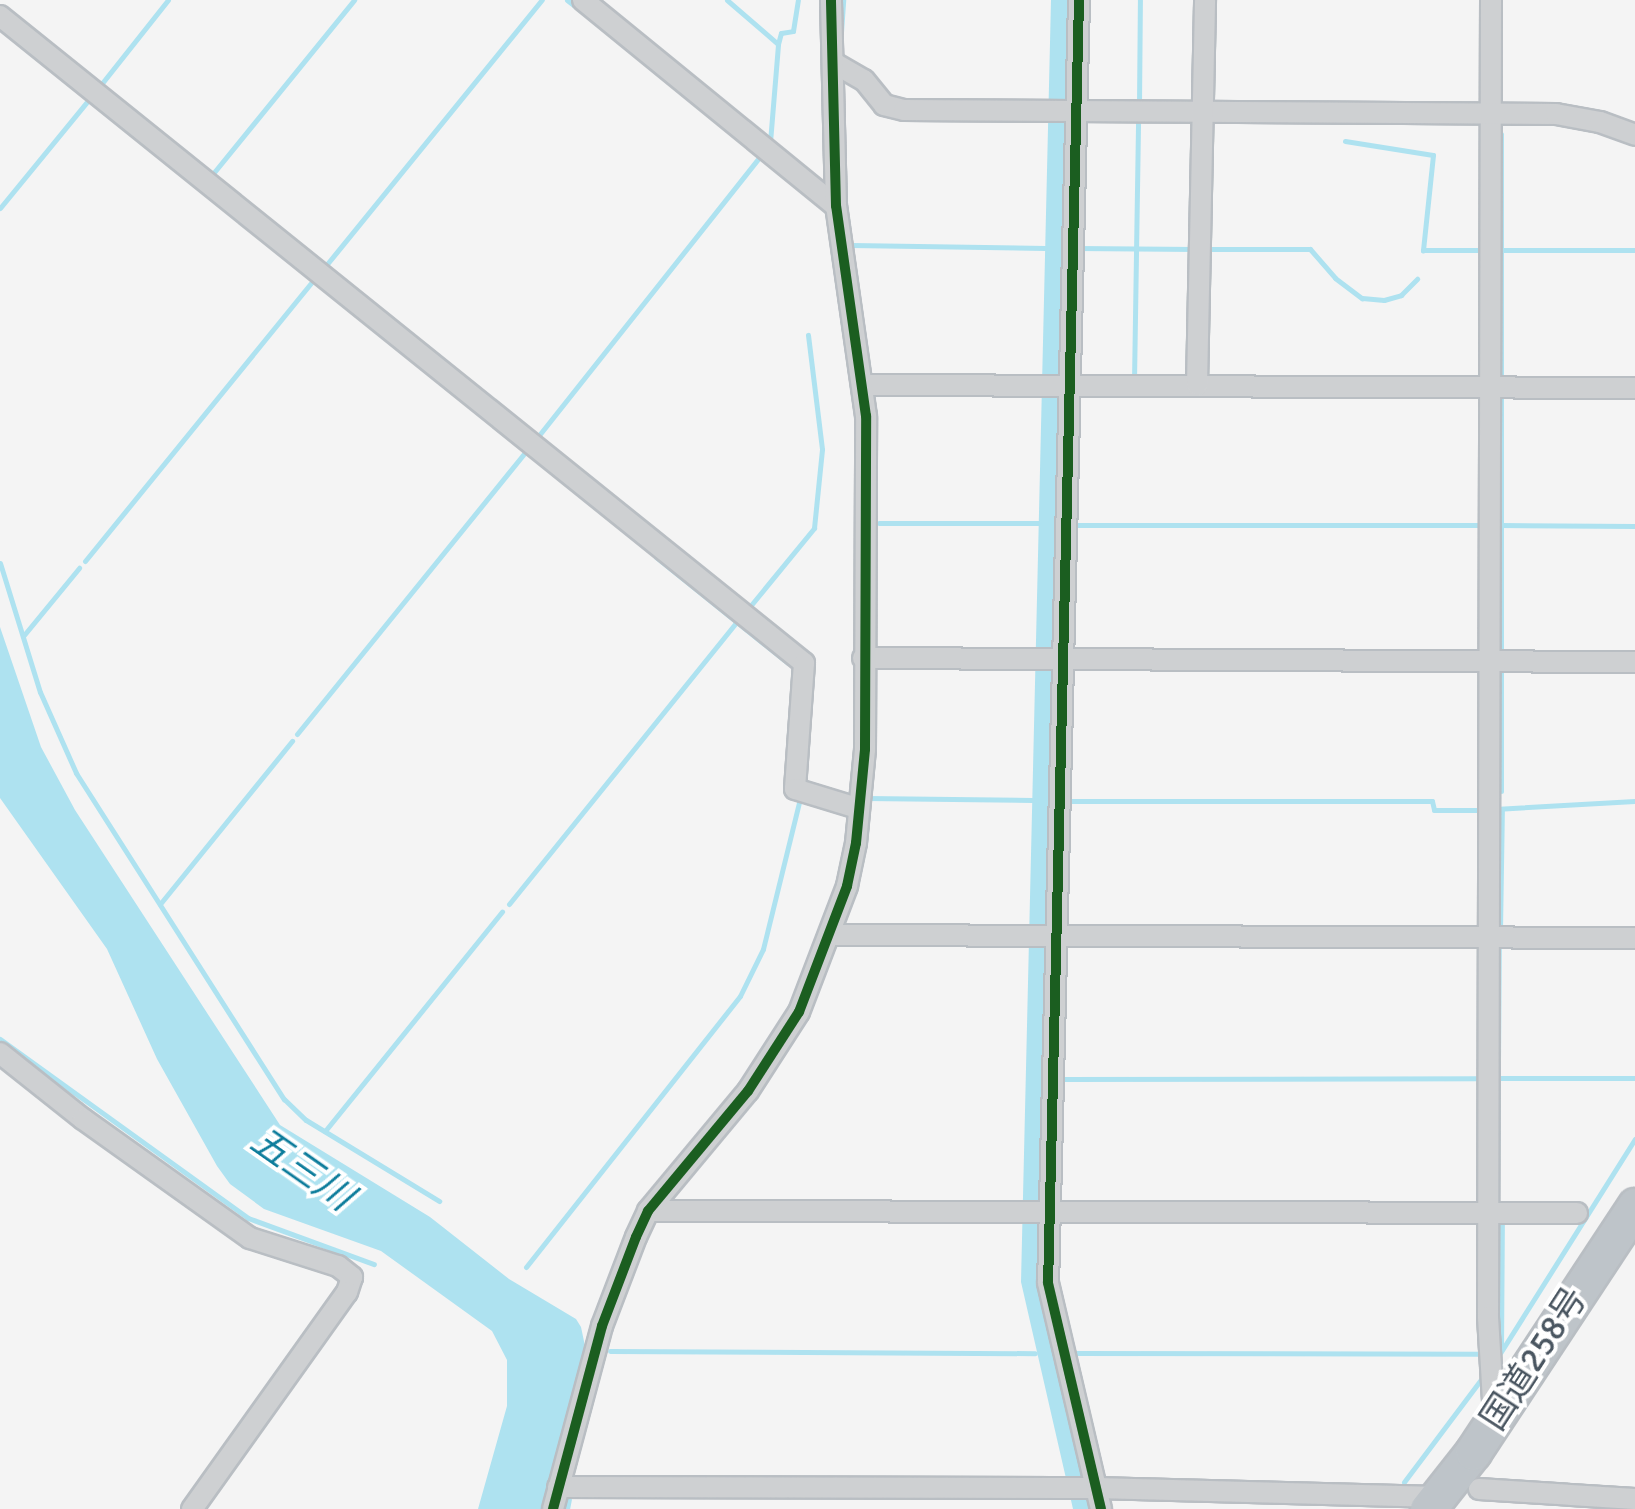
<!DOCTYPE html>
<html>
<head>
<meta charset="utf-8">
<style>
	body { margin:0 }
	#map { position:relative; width:1635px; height:1509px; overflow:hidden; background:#f4f4f4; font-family:Signika,"Noto Sans JP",sans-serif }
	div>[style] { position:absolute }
	.water>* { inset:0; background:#aee2f0 }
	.stream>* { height:5px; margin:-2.5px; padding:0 2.5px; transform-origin:2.5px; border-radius:2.5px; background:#aee2f0 }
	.roads { filter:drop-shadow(2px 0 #b9bec3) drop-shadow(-2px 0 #b9bec3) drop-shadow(0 2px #b9bec3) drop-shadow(0 -2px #b9bec3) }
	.street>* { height:20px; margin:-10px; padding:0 10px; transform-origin:10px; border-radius:10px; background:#ced0d2 }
	.highway>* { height:35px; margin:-17.5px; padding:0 17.5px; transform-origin:17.5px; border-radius:17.5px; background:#bec4c9 }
	.cycleway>* { height:10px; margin:-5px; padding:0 5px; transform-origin:5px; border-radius:5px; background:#1b5e20 }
	span { translate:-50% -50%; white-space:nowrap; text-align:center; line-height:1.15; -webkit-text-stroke:8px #fff; paint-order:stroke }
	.street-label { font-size:35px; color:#4a5661 }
	.water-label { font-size:38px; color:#0c7c9b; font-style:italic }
</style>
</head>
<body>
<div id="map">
	<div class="water">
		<i style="clip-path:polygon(1051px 0,1076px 0,1043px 1267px,1095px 1509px,1073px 1509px,1021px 1282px)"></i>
		<i style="clip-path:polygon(0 627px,41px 747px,75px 810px,280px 1125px,430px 1217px,509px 1279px,576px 1319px,581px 1327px,585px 1346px,542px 1509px,478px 1509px,507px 1406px,507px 1360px,492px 1331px,381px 1251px,264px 1209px,230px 1184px,217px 1166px,157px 1059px,107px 949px,0 798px)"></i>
	</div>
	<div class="stream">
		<i style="left:567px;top:0;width:18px;rotate:38deg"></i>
		<i style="left:727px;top:0;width:67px;rotate:40.8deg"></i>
		<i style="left:841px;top:32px;width:32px;rotate:-86deg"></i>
		<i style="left:99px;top:87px;width:111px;rotate:-51.6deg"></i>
		<i style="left:1139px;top:105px;width:105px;rotate:-89.5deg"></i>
		<i style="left:1501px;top:134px;width:247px;rotate:90deg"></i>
		<i style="left:1345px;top:141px;width:89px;rotate:9deg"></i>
		<i style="left:1433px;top:155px;width:96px;rotate:96deg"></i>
		<i style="left:1423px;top:250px;width:60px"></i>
		<i style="left:770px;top:142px;width:98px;rotate:-85.3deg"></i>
		<i style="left:778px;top:44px;width:11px;rotate:-75deg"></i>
		<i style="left:781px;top:33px;width:12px;rotate:-9deg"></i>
		<i style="left:793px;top:31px;width:31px;rotate:-81deg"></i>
		<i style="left:211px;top:176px;width:227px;rotate:-50.9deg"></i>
		<i style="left:0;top:208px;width:142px;rotate:-50.7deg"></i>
		<i style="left:851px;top:245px;width:194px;rotate:0.9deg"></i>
		<i style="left:1077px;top:248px;width:118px;rotate:0.5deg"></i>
		<i style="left:1208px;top:249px;width:102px"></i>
		<i style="left:1310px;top:249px;width:38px;rotate:49deg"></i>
		<i style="left:1335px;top:278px;width:34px;rotate:37deg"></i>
		<i style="left:1362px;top:298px;width:22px;rotate:5deg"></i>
		<i style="left:1384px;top:300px;width:18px;rotate:-16deg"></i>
		<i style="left:1401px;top:295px;width:23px;rotate:-45deg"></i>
		<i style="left:1500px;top:250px;width:135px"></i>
		<i style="left:323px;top:269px;width:347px;rotate:-50.9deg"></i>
		<i style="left:1134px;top:381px;width:262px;rotate:-89.1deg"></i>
		<i style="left:536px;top:439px;width:361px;rotate:-51.6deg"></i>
		<i style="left:879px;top:523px;width:159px"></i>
		<i style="left:1072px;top:525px;width:407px"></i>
		<i style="left:1500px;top:525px;width:135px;rotate:0.4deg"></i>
		<i style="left:656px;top:557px;width:169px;rotate:38.8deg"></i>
		<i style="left:85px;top:561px;width:366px;rotate:-50.9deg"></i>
		<i style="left:0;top:563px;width:135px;rotate:72.8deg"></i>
		<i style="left:40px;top:692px;width:89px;rotate:66deg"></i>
		<i style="left:76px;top:773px;width:387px;rotate:57.5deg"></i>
		<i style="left:284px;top:1099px;width:30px;rotate:44deg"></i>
		<i style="left:306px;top:1120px;width:156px;rotate:31.3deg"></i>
		<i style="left:747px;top:610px;width:106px;rotate:-50.7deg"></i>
		<i style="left:814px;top:528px;width:79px;rotate:-84.2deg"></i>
		<i style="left:822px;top:449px;width:115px;rotate:-97deg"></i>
		<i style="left:24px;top:635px;width:87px;rotate:-50.6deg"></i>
		<i style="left:1501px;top:654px;width:261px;rotate:-90deg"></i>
		<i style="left:1501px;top:668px;width:123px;rotate:90deg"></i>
		<i style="left:297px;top:734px;width:367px;rotate:-51deg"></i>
		<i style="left:866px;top:798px;width:166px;rotate:0.7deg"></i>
		<i style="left:1066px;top:801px;width:366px"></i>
		<i style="left:1432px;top:801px;width:9px;rotate:77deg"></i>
		<i style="left:1434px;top:810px;width:48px"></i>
		<i style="left:1495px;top:809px;width:140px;rotate:-3.3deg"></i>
		<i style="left:160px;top:904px;width:210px;rotate:-51deg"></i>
		<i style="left:509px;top:904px;width:361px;rotate:-51.1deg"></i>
		<i style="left:1500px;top:930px;width:121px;rotate:-89.1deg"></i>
		<i style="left:0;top:1039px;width:306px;rotate:35.8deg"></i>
		<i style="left:248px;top:1218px;width:134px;rotate:20.1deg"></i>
		<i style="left:1498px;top:1078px;width:137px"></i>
		<i style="left:1059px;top:1079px;width:419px;rotate:-0.1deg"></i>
		<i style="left:325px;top:1131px;width:282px;rotate:-51.1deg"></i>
		<i style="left:1497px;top:1205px;width:260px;rotate:-89.6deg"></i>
		<i style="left:526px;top:1267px;width:345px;rotate:-51.7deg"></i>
		<i style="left:740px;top:996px;width:52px;rotate:-63.9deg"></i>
		<i style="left:763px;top:949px;width:155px;rotate:-76.2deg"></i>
		<i style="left:1501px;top:1350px;width:129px;rotate:-89.6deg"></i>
		<i style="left:610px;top:1351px;width:425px;rotate:0.3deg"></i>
		<i style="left:1072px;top:1353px;width:410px;rotate:0.1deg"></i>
		<i style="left:1497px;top:1358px;width:259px;rotate:-57.8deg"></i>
		<i style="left:1404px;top:1482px;width:130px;rotate:-53.1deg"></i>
		<i style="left:567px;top:1509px;width:10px;rotate:-79deg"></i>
	</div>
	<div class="roads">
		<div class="street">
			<i style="left:583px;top:0;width:326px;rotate:39.2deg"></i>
			<i style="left:1079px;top:0;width:1283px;rotate:91.38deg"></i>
			<i style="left:1048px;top:1283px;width:232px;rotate:76.8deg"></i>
			<i style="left:1491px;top:0;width:1317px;rotate:90.13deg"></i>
			<i style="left:1488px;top:1317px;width:101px;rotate:86.6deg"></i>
			<i style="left:0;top:16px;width:1032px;rotate:38.82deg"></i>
			<i style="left:804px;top:663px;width:126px;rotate:94.1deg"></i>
			<i style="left:795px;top:789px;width:65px;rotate:17deg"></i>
			<i style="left:834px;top:63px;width:34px;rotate:30deg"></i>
			<i style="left:864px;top:80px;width:32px;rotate:51deg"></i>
			<i style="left:884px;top:105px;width:21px;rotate:14deg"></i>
			<i style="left:904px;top:110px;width:652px;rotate:0.35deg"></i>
			<i style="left:1556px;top:114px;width:45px;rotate:10.3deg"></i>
			<i style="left:1600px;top:122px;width:37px;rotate:20deg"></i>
			<i style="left:862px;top:385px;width:773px;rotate:0.22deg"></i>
			<i style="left:1197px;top:385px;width:385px;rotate:-88.8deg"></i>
			<i style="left:863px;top:658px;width:772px;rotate:0.3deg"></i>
			<i style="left:829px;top:935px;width:806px;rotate:0.21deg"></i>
			<i style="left:0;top:1053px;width:106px;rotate:38.5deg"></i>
			<i style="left:83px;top:1119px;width:205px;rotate:35.5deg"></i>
			<i style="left:250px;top:1238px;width:92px;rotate:17.7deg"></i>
			<i style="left:338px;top:1266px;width:18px;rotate:38deg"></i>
			<i style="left:352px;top:1277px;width:16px;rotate:108deg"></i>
			<i style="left:347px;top:1292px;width:267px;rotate:125.5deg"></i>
			<i style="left:648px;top:1211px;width:929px;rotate:0.12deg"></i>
			<i style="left:558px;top:1487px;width:538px;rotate:0.11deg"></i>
			<i style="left:1096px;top:1488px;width:342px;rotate:1.5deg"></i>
			<i style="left:1479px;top:1489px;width:156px;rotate:3.7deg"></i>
			<i style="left:553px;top:1509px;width:189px;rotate:-75deg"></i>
			<i style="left:602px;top:1326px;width:95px;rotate:-69.1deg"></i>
			<i style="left:636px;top:1237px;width:29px;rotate:-65deg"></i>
			<i style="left:648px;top:1211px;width:156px;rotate:-50.2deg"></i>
			<i style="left:748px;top:1091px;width:94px;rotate:-57.2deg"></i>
			<i style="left:799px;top:1012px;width:135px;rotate:-69.1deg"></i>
			<i style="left:847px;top:886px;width:44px;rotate:-78.2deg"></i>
			<i style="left:856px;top:843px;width:94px;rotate:-84.5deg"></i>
			<i style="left:865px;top:749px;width:333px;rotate:-89.8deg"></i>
			<i style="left:866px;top:416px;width:212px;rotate:-98.1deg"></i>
			<i style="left:836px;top:206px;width:206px;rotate:-91.4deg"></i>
		</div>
		<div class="highway">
			<i style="left:1428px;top:1509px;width:73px;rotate:-51.7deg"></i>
			<i style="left:1473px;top:1452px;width:295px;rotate:-56.6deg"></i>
		</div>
	</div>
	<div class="cycleway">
		<i style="left:1079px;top:0;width:1283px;rotate:91.38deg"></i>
		<i style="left:1048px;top:1283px;width:232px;rotate:76.8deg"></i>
		<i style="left:553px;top:1509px;width:189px;rotate:-75deg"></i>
		<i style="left:602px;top:1326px;width:95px;rotate:-69.1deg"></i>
		<i style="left:636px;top:1237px;width:29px;rotate:-65deg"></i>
		<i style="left:648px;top:1211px;width:156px;rotate:-50.2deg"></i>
		<i style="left:748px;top:1091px;width:94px;rotate:-57.2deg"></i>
		<i style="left:799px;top:1012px;width:135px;rotate:-69.1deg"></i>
		<i style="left:847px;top:886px;width:44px;rotate:-78.2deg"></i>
		<i style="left:856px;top:843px;width:94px;rotate:-84.5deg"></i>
		<i style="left:865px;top:749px;width:333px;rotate:-89.8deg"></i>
		<i style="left:866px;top:416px;width:212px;rotate:-98.1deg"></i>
		<i style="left:836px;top:206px;width:206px;rotate:-91.4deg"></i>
	</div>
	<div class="street-label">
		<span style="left:1534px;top:1359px;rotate:-57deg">国道258号</span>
	</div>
	<div class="water-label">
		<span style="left:302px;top:1169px;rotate:35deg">五三川</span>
	</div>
</div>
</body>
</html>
